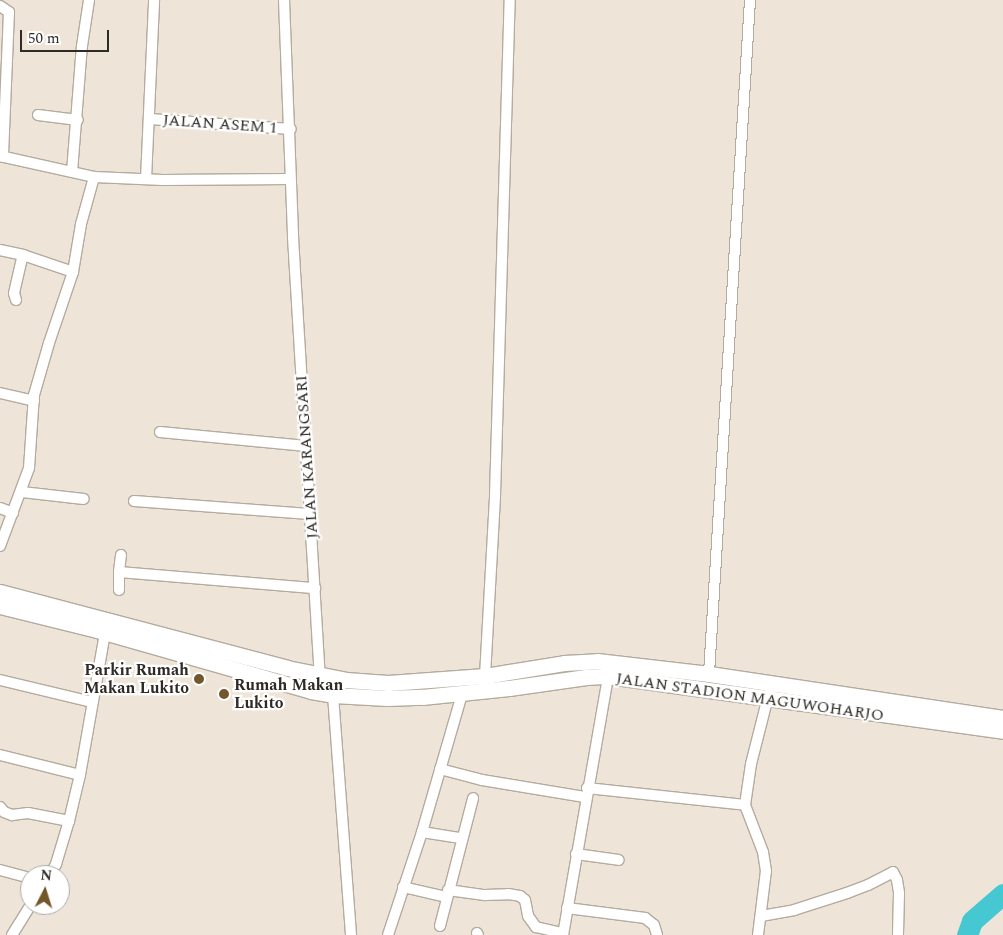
<!DOCTYPE html>
<html>
<head>
<meta charset="utf-8">
<style>
	body { margin:0 }
	#map { position:relative; width:1003px; height:935px; overflow:hidden; background:#eee5d8; font-family:Spectral,serif }
	div>[style] { position:absolute }
	.river>* { height:21px; margin:-10.5px; padding:0 10.5px; transform-origin:10.5px; border-radius:10.5px; background:#46c8d3 }
	.roads { filter:drop-shadow(1px 0 #b4ab9f) drop-shadow(-1px 0 #b4ab9f) drop-shadow(0 1px #b4ab9f) drop-shadow(0 -1px #b4ab9f) }
	.street>* { height:10px; margin:-5px; padding:0 5px; transform-origin:5px; border-radius:5px; background:#fff }
	.secondary>* { height:15px; margin:-7.5px; padding:0 7.5px; transform-origin:7.5px; border-radius:7.5px; background:#fff }
	.dots>* { width:14px; height:14px; translate:-50% -50%; box-sizing:border-box; border:2px solid #fff; border-radius:50% }
	span { translate:-50% -50%; white-space:nowrap; text-align:center; line-height:1.15; -webkit-text-stroke:4.5px #fff; paint-order:stroke }
	.street-label { font-size:16px; color:#2e2a25 }
	.poi-label { font-size:16px; color:#2e2a25; font-weight:700 }
	.right { translate:-100% -50%; text-align:right }
	.left { translate:0 -50%; text-align:left }
	.north { position:absolute; left:20px; top:865px; width:50px; height:50px; box-sizing:border-box; background:#fff; border:1px solid #abaaa8; border-radius:50%; rotate:5deg; font-size:14px; font-weight:700; line-height:20px; text-align:center; color:#2e2a25 }
	.north::after { content:''; display:block; margin:auto; width:18px; height:22px; background:#73572a; clip-path:polygon(50% 0,100% 100%,50% 72%,0 100%) }
	.scale { position:absolute; left:20px; top:30px; width:89px; height:22px; box-sizing:border-box; border:2px solid #2e2a25; border-top:0; padding-left:6px; font-size:15px; line-height:18px; white-space:nowrap; color:#2e2a25; -webkit-text-stroke:4px #fff; paint-order:stroke }
</style>
</head>
<body>
<div id="map">
	<div class="river">
		<i style="left:967px;top:935px;width:15px;rotate:-70deg"></i>
		<i style="left:972px;top:921px;width:41px;rotate:-41.1deg"></i>
	</div>
	<div class="roads">
		<div class="street">
			<i style="left:284px;top:0;width:238px;rotate:87.8deg"></i>
			<i style="left:293px;top:238px;width:439px;rotate:86.5deg"></i>
			<i style="left:0;top:6px;width:11px;rotate:34deg"></i>
			<i style="left:9px;top:12px;width:145px;rotate:92.4deg"></i>
			<i style="left:38px;top:115px;width:40px;rotate:7.1deg"></i>
			<i style="left:150px;top:119px;width:141px;rotate:4.1deg"></i>
			<i style="left:0;top:156px;width:96px;rotate:12.6deg"></i>
			<i style="left:94px;top:177px;width:69px;rotate:2.5deg"></i>
			<i style="left:163px;top:180px;width:127px;rotate:-0.5deg"></i>
			<i style="left:72px;top:172px;width:126px;rotate:-85.5deg"></i>
			<i style="left:82px;top:46px;width:47px;rotate:-81.3deg"></i>
			<i style="left:146px;top:179px;width:179px;rotate:-87.4deg"></i>
			<i style="left:0;top:250px;width:24px;rotate:12deg"></i>
			<i style="left:23px;top:255px;width:53px;rotate:18.8deg"></i>
			<i style="left:16px;top:300px;width:7px;rotate:-106deg"></i>
			<i style="left:14px;top:293px;width:39px;rotate:-77deg"></i>
			<i style="left:0;top:393px;width:35px;rotate:13deg"></i>
			<i style="left:160px;top:432px;width:147px;rotate:5.5deg"></i>
			<i style="left:22px;top:492px;width:62px;rotate:6.4deg"></i>
			<i style="left:134px;top:501px;width:176px;rotate:4.2deg"></i>
			<i style="left:0;top:508px;width:14px;rotate:21deg"></i>
			<i style="left:0;top:546px;width:83px;rotate:-69.6deg"></i>
			<i style="left:29px;top:468px;width:73px;rotate:-86.1deg"></i>
			<i style="left:34px;top:395px;width:54px;rotate:-73.9deg"></i>
			<i style="left:49px;top:343px;width:75px;rotate:-71.3deg"></i>
			<i style="left:73px;top:272px;width:49px;rotate:-80.5deg"></i>
			<i style="left:81px;top:224px;width:49px;rotate:-74.5deg"></i>
			<i style="left:121px;top:555px;width:17px;rotate:97deg"></i>
			<i style="left:119px;top:572px;width:197px;rotate:4.7deg"></i>
			<i style="left:119px;top:590px;width:18px;rotate:-90deg"></i>
			<i style="left:709px;top:674px;width:675px;rotate:-86.52deg"></i>
			<i style="left:485px;top:676px;width:181px;rotate:-86.8deg"></i>
			<i style="left:495px;top:495px;width:495px;rotate:-88.3deg"></i>
			<i style="left:0;top:680px;width:95px;rotate:13.4deg"></i>
			<i style="left:333px;top:695px;width:241px;rotate:85.7deg"></i>
			<i style="left:0;top:755px;width:82px;rotate:14deg"></i>
			<i style="left:440px;top:769px;width:43px;rotate:14.7deg"></i>
			<i style="left:482px;top:780px;width:104px;rotate:9.4deg"></i>
			<i style="left:587px;top:788px;width:159px;rotate:6.1deg"></i>
			<i style="left:0;top:807px;width:6px;rotate:51deg"></i>
			<i style="left:4px;top:812px;width:9px;rotate:21deg"></i>
			<i style="left:12px;top:815px;width:16px;rotate:-7deg"></i>
			<i style="left:28px;top:813px;width:42px;rotate:11deg"></i>
			<i style="left:422px;top:832px;width:39px;rotate:9deg"></i>
			<i style="left:576px;top:854px;width:43px;rotate:7.9deg"></i>
			<i style="left:0;top:870px;width:31px;rotate:15deg"></i>
			<i style="left:50px;top:875px;width:13px;rotate:-61deg"></i>
			<i style="left:56px;top:864px;width:45px;rotate:-73.2deg"></i>
			<i style="left:69px;top:821px;width:47px;rotate:-76.6deg"></i>
			<i style="left:80px;top:775px;width:144px;rotate:-80deg"></i>
			<i style="left:403px;top:887px;width:44px;rotate:13.1deg"></i>
			<i style="left:448px;top:890px;width:37px;rotate:8deg"></i>
			<i style="left:485px;top:895px;width:23px;rotate:-2deg"></i>
			<i style="left:508px;top:894px;width:12px;rotate:9deg"></i>
			<i style="left:520px;top:896px;width:6px;rotate:39deg"></i>
			<i style="left:525px;top:900px;width:16px;rotate:79deg"></i>
			<i style="left:528px;top:916px;width:14px;rotate:54deg"></i>
			<i style="left:536px;top:927px;width:28px;rotate:13deg"></i>
			<i style="left:567px;top:908px;width:79px;rotate:7.3deg"></i>
			<i style="left:645px;top:918px;width:11px;rotate:38deg"></i>
			<i style="left:654px;top:925px;width:10px;rotate:73deg"></i>
			<i style="left:761px;top:916px;width:34px;rotate:-10deg"></i>
			<i style="left:794px;top:910px;width:56px;rotate:-17.8deg"></i>
			<i style="left:847px;top:893px;width:22px;rotate:-21deg"></i>
			<i style="left:868px;top:885px;width:28px;rotate:-27deg"></i>
			<i style="left:893px;top:872px;width:9px;rotate:63deg"></i>
			<i style="left:897px;top:880px;width:13px;rotate:81deg"></i>
			<i style="left:899px;top:893px;width:42px;rotate:91.4deg"></i>
			<i style="left:440px;top:926px;width:132px;rotate:-75.5deg"></i>
			<i style="left:477px;top:933px;width:2px;rotate:63deg"></i>
			<i style="left:12px;top:935px;width:36px;rotate:-58deg"></i>
			<i style="left:388px;top:935px;width:108px;rotate:-71.7deg"></i>
			<i style="left:422px;top:832px;width:144px;rotate:-73.8deg"></i>
			<i style="left:563px;top:935px;width:263px;rotate:-80.1deg"></i>
			<i style="left:758px;top:935px;width:64px;rotate:-82.9deg"></i>
			<i style="left:766px;top:871px;width:19px;rotate:-99deg"></i>
			<i style="left:763px;top:852px;width:50px;rotate:-111deg"></i>
			<i style="left:745px;top:805px;width:41px;rotate:-81.7deg"></i>
			<i style="left:751px;top:764px;width:73px;rotate:-75.8deg"></i>
		</div>
		<div class="secondary">
			<i style="left:0;top:592px;width:297px;rotate:14.8deg"></i>
			<i style="left:287px;top:668px;width:60px;rotate:11.5deg"></i>
			<i style="left:346px;top:680px;width:42px;rotate:4.1deg"></i>
			<i style="left:388px;top:683px;width:97px;rotate:-4.1deg"></i>
			<i style="left:485px;top:676px;width:80px;rotate:-9.3deg"></i>
			<i style="left:564px;top:663px;width:33px;rotate:-3deg"></i>
			<i style="left:597px;top:661px;width:113px;rotate:6.6deg"></i>
			<i style="left:709px;top:674px;width:297px;rotate:8.5deg"></i>
			<i style="left:0;top:606px;width:100px;rotate:13.9deg"></i>
			<i style="left:97px;top:630px;width:223px;rotate:15.9deg"></i>
			<i style="left:311px;top:691px;width:22px;rotate:10deg"></i>
			<i style="left:333px;top:695px;width:54px;rotate:3.2deg"></i>
			<i style="left:387px;top:698px;width:35px;rotate:-2deg"></i>
			<i style="left:422px;top:697px;width:87px;rotate:-5.9deg"></i>
			<i style="left:509px;top:688px;width:78px;rotate:-8.1deg"></i>
			<i style="left:586px;top:677px;width:22px;rotate:-3deg"></i>
			<i style="left:608px;top:676px;width:399px;rotate:7.9deg"></i>
		</div>
	</div>
	<div class="dots">
		<i style="left:199px;top:679px;background:#73572a"></i>
		<i style="left:224px;top:694px;background:#73572a"></i>
	</div>
	<div class="street-label">
		<span style="left:220px;top:124px;rotate:4deg">JALAN ASEM 1</span>
		<span style="left:307px;top:457px;rotate:-94deg">JALAN KARANGSARI</span>
		<span style="left:750px;top:697px;rotate:8deg">JALAN STADION MAGUWOHARJO</span>
	</div>
	<div class="poi-label">
		<span class="right" style="left:189px;top:679px">Parkir Rumah<br>Makan Lukito</span>
		<span class="left" style="left:234px;top:694px">Rumah Makan<br>Lukito</span>
	</div>
	<div class="north">N</div>
	<div class="scale">50 m</div>
</div>
</body>
</html>
